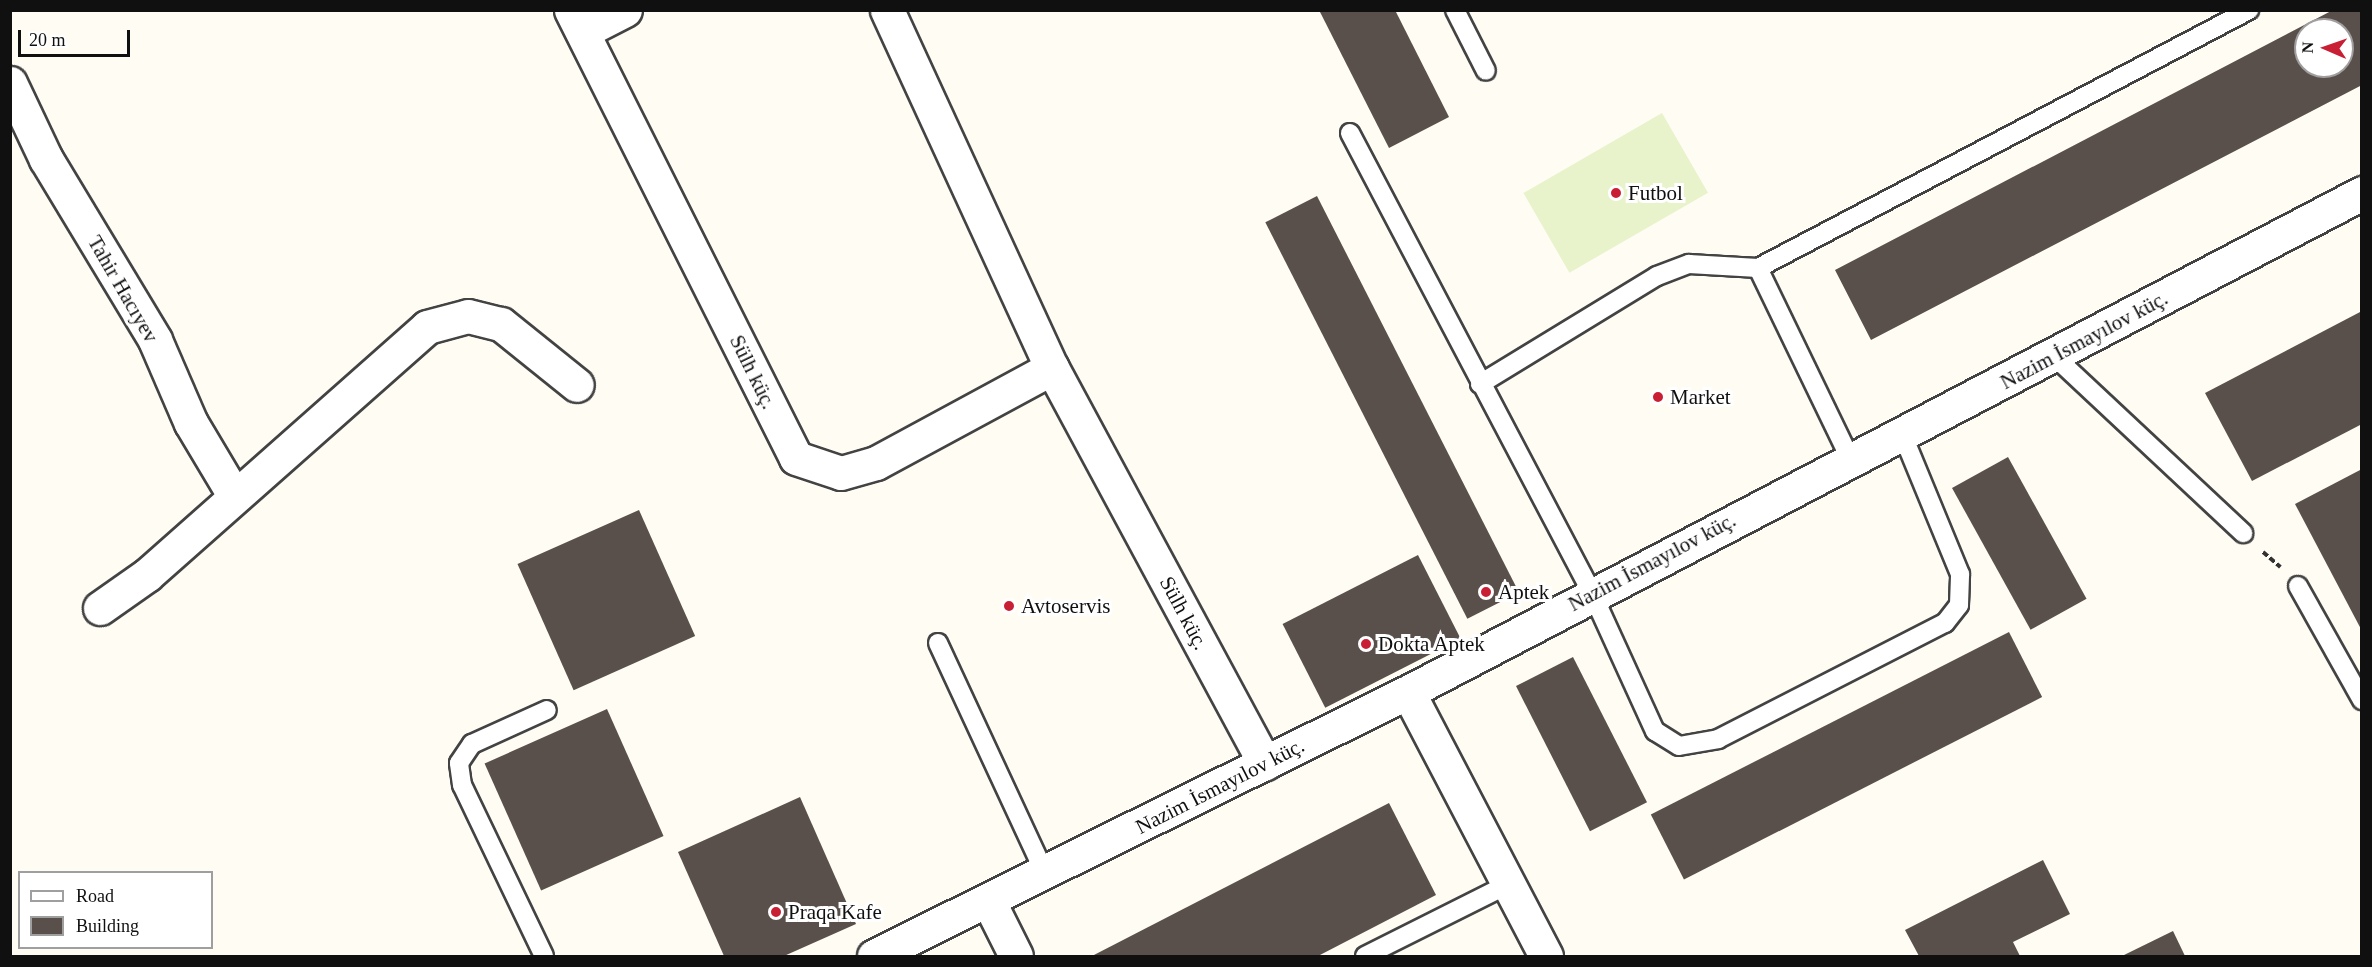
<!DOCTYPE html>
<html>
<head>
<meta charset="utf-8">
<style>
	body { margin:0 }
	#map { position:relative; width:2372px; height:967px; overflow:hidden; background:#fffcf3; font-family:Georgia,serif }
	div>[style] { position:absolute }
	.pitch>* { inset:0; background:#e8f3cc; transform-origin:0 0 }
	.building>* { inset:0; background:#59504c; transform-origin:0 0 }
	.path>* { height:4px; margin-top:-2px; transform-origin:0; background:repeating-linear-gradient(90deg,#323232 0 6px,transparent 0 9px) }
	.roads { filter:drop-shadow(2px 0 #434343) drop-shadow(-2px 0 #434343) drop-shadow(0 2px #434343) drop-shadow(0 -2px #434343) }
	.service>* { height:18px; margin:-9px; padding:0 9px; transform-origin:9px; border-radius:9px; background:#fff }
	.minor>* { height:33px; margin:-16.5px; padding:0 16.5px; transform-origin:16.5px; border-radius:16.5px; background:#fff }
	.tertiary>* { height:33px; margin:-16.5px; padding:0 16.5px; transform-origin:16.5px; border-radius:16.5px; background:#fff }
	.dots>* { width:16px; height:16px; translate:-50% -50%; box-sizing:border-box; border:3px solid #fff; border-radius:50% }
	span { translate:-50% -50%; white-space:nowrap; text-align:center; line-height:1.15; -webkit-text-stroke:6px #fff; paint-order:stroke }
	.poi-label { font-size:21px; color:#101010 }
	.left { translate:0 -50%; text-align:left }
	.street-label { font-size:21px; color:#101010 }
	.frame { position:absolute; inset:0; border:12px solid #101010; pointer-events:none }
	.legend { position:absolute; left:18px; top:871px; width:195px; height:78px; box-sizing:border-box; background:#fff; border:2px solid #9f9f9f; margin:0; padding:8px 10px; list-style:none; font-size:18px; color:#101010 }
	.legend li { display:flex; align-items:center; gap:12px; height:30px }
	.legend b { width:30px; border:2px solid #9f9f9f }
	.north { position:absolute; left:2294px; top:18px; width:60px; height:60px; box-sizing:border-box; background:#fff; border:2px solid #9f9f9f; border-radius:50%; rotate:272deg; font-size:16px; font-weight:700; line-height:24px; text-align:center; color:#101010 }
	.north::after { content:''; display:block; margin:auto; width:21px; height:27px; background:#c91f34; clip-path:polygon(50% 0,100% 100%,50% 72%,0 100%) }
	.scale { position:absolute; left:18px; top:30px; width:112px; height:27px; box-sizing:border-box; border:3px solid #101010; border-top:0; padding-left:8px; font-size:18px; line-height:21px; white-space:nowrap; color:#101010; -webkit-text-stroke:4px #fff; paint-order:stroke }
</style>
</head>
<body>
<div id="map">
	<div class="pitch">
		<i style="left:1662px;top:113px;width:92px;height:160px;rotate:60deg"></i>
	</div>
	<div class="building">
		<i style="clip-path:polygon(1319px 10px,1395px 10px,1449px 117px,1389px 148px)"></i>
		<i style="clip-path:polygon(evenodd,2333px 10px,2362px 10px,2362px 85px,1871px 340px,1835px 270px,2333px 10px,2306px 30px,2342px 30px,2342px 66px,2306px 66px,2306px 30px)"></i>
		<i style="left:1317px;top:196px;width:445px;height:58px;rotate:63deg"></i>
		<i style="clip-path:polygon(2362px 311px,2362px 424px,2252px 481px,2205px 393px)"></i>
		<i style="left:2008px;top:457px;width:162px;height:64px;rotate:61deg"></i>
		<i style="clip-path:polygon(2362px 469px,2362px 631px,2295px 504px)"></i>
		<i style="left:639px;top:510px;width:138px;height:133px;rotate:66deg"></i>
		<i style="left:1418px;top:555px;width:94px;height:152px;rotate:63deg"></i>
		<i style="left:2009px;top:632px;width:73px;height:402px;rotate:63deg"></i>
		<i style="left:1573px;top:657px;width:163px;height:64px;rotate:63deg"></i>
		<i style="left:607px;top:709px;width:139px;height:134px;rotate:66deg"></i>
		<i style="clip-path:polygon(800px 797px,856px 924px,784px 956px,724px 956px,678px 852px)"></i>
		<i style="clip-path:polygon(1389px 803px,1436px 895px,1318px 956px,1092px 956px)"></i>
		<i style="clip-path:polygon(2043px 860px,2070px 914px,2013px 942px,2020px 956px,1919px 956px,1905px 930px)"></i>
		<i style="clip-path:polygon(2173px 931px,2185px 956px,2122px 956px)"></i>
	</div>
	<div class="path">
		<i style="left:2263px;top:552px;width:23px;rotate:41deg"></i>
	</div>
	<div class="roads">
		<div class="service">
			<i style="left:1455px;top:10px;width:68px;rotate:63.1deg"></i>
			<i style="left:1350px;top:133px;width:520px;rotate:62.25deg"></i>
			<i style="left:1592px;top:593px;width:152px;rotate:65.5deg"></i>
			<i style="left:1655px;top:731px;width:28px;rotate:32deg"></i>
			<i style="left:1679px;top:746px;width:40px;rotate:-10deg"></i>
			<i style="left:1718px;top:739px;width:255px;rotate:-27.1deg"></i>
			<i style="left:1945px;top:623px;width:23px;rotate:-52deg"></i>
			<i style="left:1959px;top:605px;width:31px;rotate:-88deg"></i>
			<i style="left:1960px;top:574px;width:155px;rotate:-112.4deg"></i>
			<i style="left:1758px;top:268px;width:211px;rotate:64.2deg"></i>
			<i style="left:2055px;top:357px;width:258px;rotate:43.1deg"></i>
			<i style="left:1480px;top:384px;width:207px;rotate:-31.4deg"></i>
			<i style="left:1657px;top:276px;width:34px;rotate:-21deg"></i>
			<i style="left:1689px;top:264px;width:69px;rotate:3.3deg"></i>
			<i style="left:1758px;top:268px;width:555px;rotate:-27.72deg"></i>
			<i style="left:2298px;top:586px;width:131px;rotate:60.7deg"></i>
			<i style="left:938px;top:643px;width:255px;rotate:65.1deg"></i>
			<i style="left:544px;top:956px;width:190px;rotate:-115.6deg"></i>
			<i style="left:462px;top:785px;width:22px;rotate:-98deg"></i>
			<i style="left:459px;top:763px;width:23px;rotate:-56deg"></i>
			<i style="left:472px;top:744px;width:82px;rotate:-24.4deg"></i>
			<i style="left:1365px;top:956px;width:161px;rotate:-26.6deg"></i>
		</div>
		<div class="minor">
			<i style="left:571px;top:10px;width:501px;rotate:63.33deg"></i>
			<i style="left:796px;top:458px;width:47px;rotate:18.4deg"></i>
			<i style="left:841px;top:473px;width:36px;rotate:-16deg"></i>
			<i style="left:876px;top:463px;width:200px;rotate:-28.4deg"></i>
			<i style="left:887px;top:10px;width:394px;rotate:65.3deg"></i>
			<i style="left:1052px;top:368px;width:449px;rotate:61.7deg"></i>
			<i style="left:584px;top:31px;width:46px;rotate:-27.1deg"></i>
			<i style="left:10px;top:83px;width:84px;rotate:64.7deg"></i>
			<i style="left:46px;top:159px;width:211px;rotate:58.9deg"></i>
			<i style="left:155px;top:340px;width:90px;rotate:66.6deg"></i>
			<i style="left:191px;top:423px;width:84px;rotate:59.2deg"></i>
			<i style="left:100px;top:608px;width:57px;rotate:-35.1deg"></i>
			<i style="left:147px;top:575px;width:374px;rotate:-41.5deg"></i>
			<i style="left:427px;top:327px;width:42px;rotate:-15deg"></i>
			<i style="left:468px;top:316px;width:34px;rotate:14deg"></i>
			<i style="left:501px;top:324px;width:97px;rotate:38.8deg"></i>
			<i style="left:1408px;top:692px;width:298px;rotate:62.4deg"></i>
		</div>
		<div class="tertiary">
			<i style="left:989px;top:902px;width:60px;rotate:63.4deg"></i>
			<i style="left:874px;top:956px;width:596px;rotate:-26.31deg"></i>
			<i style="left:1408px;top:692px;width:1077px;rotate:-27.61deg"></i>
		</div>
	</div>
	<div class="dots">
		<i style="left:1616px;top:193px;background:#c91f34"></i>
		<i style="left:1658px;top:397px;background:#c91f34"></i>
		<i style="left:1486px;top:592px;background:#c91f34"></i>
		<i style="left:1009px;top:606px;background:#c91f34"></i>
		<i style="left:1366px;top:644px;background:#c91f34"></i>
		<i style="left:776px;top:912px;background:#c91f34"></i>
	</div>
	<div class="poi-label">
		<span class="left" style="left:1628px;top:193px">Futbol</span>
		<span class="left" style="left:1670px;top:397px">Market</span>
		<span class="left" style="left:1498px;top:592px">Aptek</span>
		<span class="left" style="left:1021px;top:606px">Avtoservis</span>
		<span class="left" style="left:1378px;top:644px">Dokta Aptek</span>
		<span class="left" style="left:788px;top:912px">Praqa Kafe</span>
	</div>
	<div class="street-label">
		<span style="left:123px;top:289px;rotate:60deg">Tahir Hacıyev</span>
		<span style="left:2084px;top:340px;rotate:-28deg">Nazim İsmayılov küç.</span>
		<span style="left:753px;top:372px;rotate:64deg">Sülh küç.</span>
		<span style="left:1652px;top:562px;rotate:-28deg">Nazim İsmayılov küç.</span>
		<span style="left:1184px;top:613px;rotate:62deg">Sülh küç.</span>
		<span style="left:1220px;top:786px;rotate:-27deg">Nazim İsmayılov küç.</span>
	</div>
	<div class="frame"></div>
	<ul class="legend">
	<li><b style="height:8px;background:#fff"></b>Road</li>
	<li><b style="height:16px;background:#59504c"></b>Building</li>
	</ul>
	<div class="north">N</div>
	<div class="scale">20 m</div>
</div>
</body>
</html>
